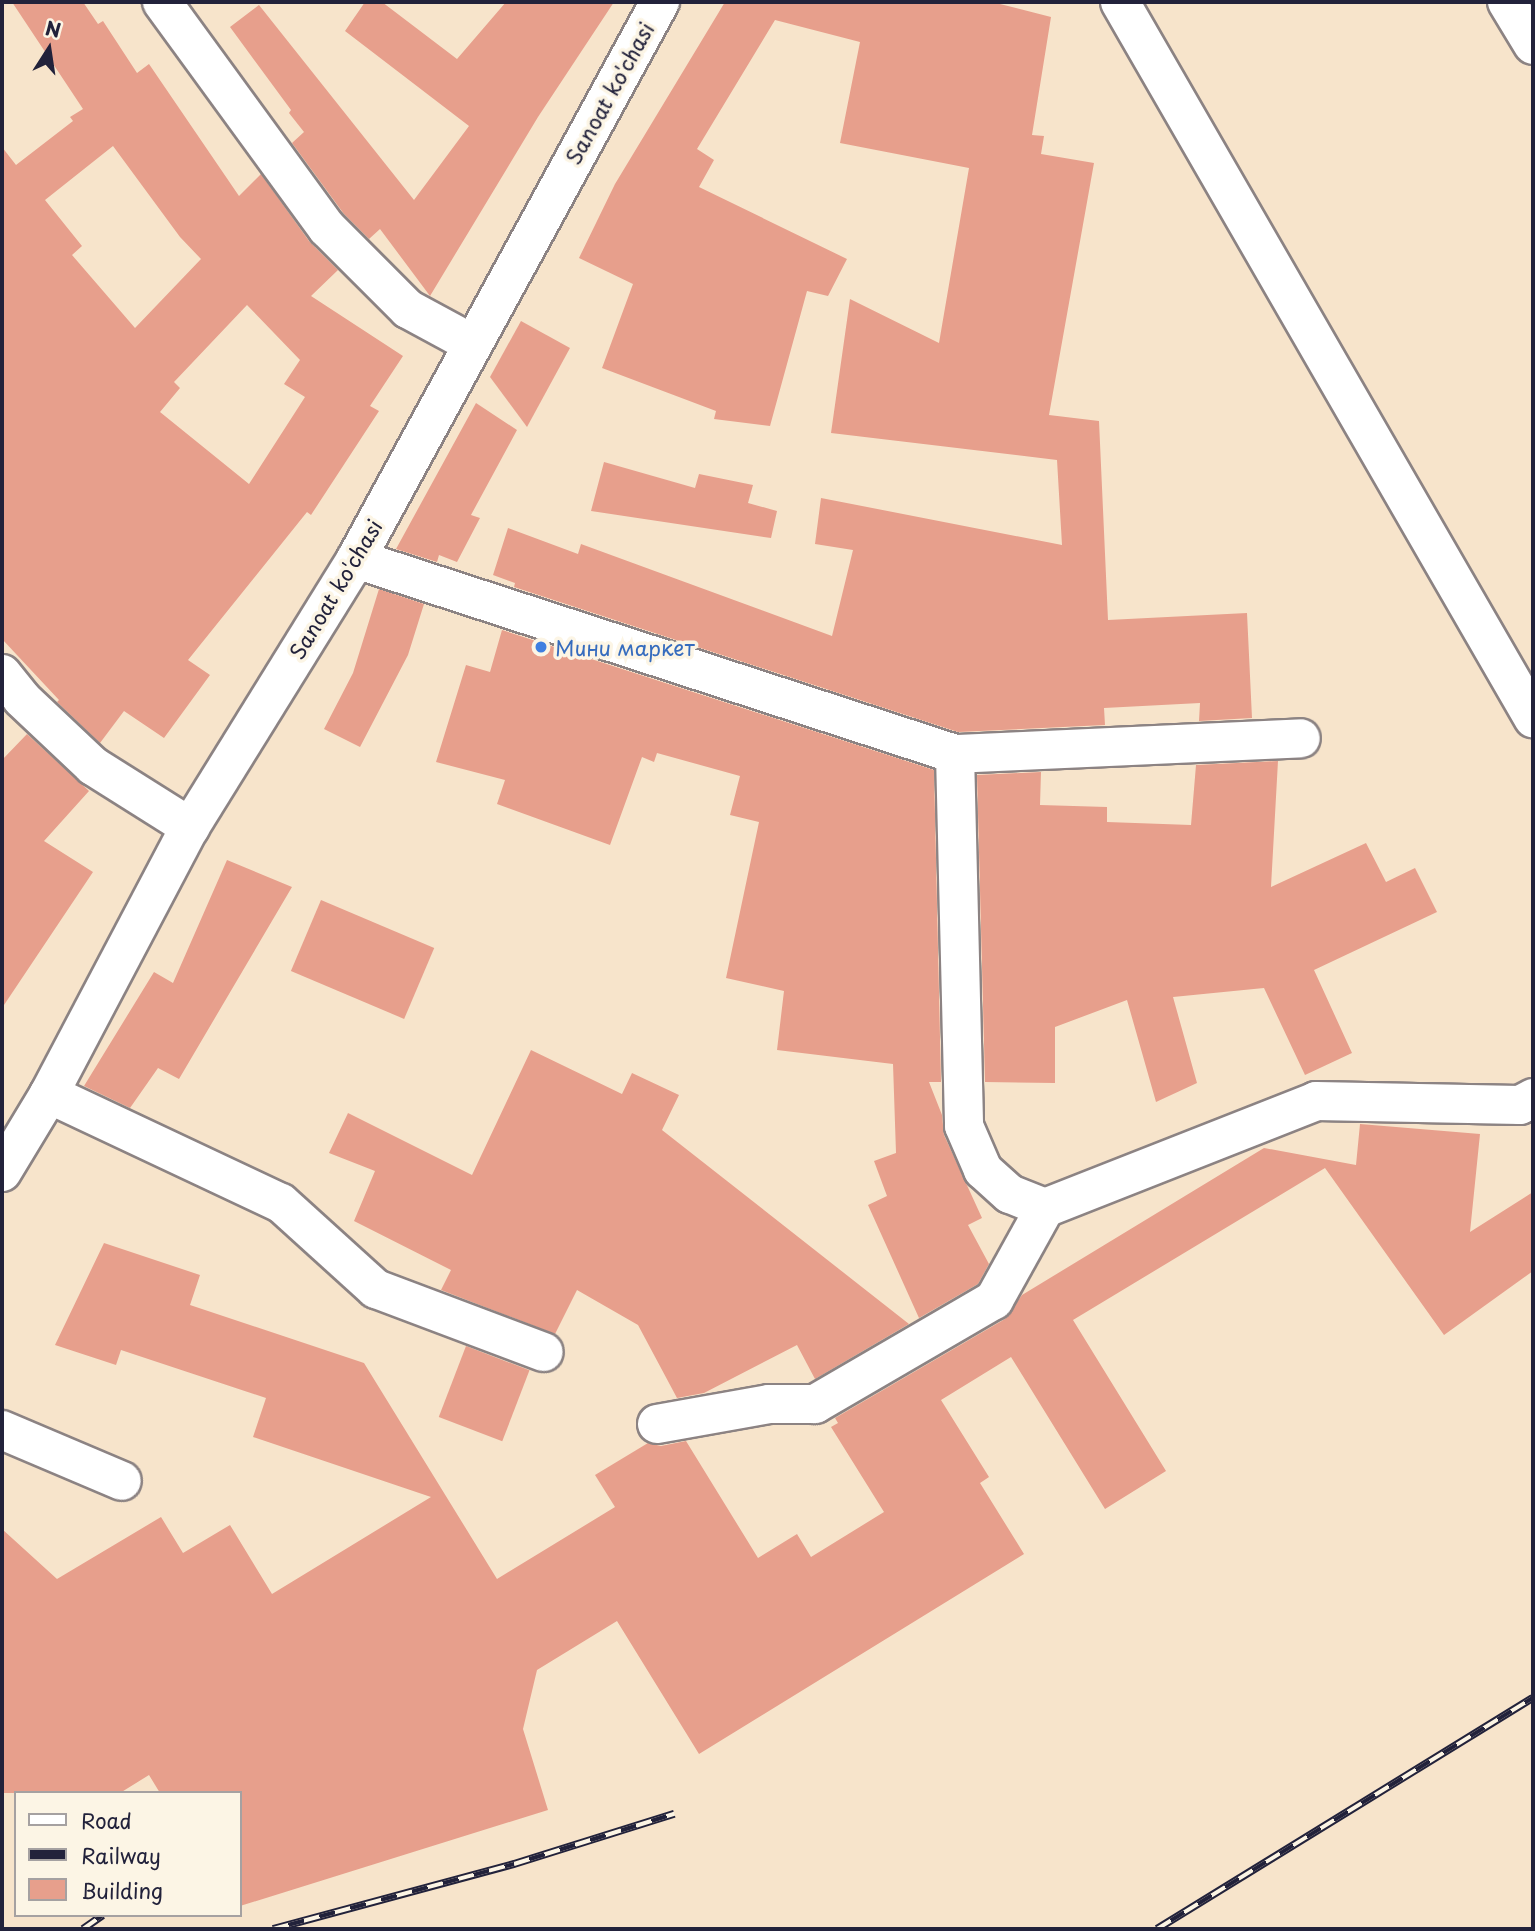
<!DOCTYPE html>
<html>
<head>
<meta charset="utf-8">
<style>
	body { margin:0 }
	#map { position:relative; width:1535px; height:1931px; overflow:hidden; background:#f7e4cb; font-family:"Playpen Sans",sans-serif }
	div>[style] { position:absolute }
	.building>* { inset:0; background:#e79f8c; transform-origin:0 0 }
	.roads { filter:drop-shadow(2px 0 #8c8383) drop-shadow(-2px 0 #8c8383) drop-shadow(0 2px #8c8383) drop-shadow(0 -2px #8c8383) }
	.minor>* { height:38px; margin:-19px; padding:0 19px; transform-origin:19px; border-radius:19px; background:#fff }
	.rail>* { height:8px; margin-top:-4px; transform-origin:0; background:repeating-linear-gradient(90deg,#fcf5e5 0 16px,#22223b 0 32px); box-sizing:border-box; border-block:2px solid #22223b }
	.dots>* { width:19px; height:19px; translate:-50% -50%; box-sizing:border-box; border:4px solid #fcf5e5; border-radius:50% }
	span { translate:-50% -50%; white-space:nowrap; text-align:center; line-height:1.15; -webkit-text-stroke:7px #fcf5e5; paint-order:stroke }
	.street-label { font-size:21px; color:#22223b }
	.shop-label { font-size:21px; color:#366cbe }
	.left { translate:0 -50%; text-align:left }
	.frame { position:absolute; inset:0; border:4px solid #22223b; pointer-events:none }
	.legend { position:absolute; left:14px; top:1791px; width:228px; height:126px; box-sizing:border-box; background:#fcf5e5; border:2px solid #a5a1a1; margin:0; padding:9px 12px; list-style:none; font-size:21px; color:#22223b }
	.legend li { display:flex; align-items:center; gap:14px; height:35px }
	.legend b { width:35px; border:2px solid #a5a1a1 }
	.north { position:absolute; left:14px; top:14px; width:70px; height:70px; -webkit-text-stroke:5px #fcf5e5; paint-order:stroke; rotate:12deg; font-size:19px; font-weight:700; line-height:28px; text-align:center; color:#22223b }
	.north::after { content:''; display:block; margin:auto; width:24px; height:32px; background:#22223b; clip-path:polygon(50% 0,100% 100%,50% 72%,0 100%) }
</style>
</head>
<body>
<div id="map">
	<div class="building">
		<i style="clip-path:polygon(evenodd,12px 2px,83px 2px,98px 24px,103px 21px,137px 73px,149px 64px,239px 196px,261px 174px,309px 241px,338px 270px,311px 296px,403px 356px,370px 406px,379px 411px,311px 515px,307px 512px,188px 660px,210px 675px,164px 738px,124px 711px,100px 743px,57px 702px,59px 700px,2px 639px,2px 147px,16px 165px,73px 121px,70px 117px,83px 109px,12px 2px,113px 146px,180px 237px,201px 259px,135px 328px,72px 255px,82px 246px,45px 200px,113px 146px,12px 2px,247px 305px,300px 360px,284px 384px,305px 397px,249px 484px,160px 412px,180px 388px,174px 382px,247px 305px)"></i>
		<i style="clip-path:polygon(365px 2px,382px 2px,457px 59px,506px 2px,614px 2px,538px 117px,430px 296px,380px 229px,369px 239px,344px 214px,292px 143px,304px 132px,289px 113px,291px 110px,230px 27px,259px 5px,414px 200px,469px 126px,345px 31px)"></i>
		<i style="clip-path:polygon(725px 2px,992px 2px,1051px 17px,1032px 135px,1044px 136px,1041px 154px,1094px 163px,1049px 415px,1099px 421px,1108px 620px,1247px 613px,1252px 718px,1199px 721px,1200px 703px,1104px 708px,1105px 725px,958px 732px,514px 587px,515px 583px,493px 575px,508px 528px,578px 554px,581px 544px,832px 636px,853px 550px,815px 544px,821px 498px,1062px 545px,1057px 460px,831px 433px,850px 299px,939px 343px,969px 168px,840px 143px,860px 42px,775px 20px,697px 149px,714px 160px,699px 187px,847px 259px,828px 296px,807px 291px,770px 426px,714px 419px,716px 411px,602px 368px,633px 284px,579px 258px,615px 184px)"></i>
		<i style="clip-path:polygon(521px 321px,570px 348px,527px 427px,490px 377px)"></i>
		<i style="clip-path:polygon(476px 403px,517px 430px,471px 515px,480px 518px,457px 562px,439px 555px,437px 562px,396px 549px)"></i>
		<i style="clip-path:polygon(604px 462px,695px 488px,699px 474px,753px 485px,748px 503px,777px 511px,771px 538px,591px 511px)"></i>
		<i style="clip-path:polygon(379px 589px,424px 604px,408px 655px,360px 747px,324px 729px,353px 673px)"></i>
		<i style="clip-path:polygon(502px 630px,934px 770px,941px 1082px,929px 1082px,942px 1115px,944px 1135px,982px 1218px,968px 1225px,989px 1264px,978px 1284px,919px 1318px,868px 1205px,887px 1196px,874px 1161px,896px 1153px,893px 1064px,777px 1050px,784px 991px,726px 978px,759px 822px,730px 815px,740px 776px,657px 753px,654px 762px,642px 757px,610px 845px,497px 804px,505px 780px,436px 762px,466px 665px,490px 672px)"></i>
		<i style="clip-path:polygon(27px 734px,89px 791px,44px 841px,93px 872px,2px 1008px,2px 760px)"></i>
		<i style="clip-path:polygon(1278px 761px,1271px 887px,1366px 843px,1386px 882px,1415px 868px,1437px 912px,1314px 970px,1352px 1053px,1305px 1075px,1264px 988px,1173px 997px,1197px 1083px,1156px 1102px,1127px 1000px,1055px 1027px,1055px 1083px,985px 1082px,977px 775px,1041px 772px,1040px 805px,1107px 807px,1107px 822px,1191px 825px,1196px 765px)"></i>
		<i style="clip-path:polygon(227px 860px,292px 887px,179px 1079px,158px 1068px,130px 1108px,84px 1086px,154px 972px,173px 983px)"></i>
		<i style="left:321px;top:900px;width:123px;height:77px;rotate:23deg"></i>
		<i style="clip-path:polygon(531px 1050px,622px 1094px,632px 1073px,679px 1095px,662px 1130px,909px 1324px,815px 1379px,797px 1345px,704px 1393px,677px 1398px,638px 1325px,577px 1290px,555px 1334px,441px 1290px,451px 1270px,354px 1221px,375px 1171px,329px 1153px,348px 1113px,472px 1175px)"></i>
		<i style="clip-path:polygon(1360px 1124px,1480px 1134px,1470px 1232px,1533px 1192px,1533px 1271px,1444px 1335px,1325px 1168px,1073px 1320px,1166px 1471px,1105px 1509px,1011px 1357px,941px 1400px,989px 1477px,980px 1483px,1024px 1554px,699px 1754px,617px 1621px,537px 1670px,523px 1729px,548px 1810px,240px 1906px,240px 1793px,160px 1793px,149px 1775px,120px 1793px,2px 1793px,2px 1529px,57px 1579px,161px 1517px,183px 1553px,230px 1525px,272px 1594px,431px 1497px,253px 1437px,266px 1398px,121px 1350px,116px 1365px,55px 1345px,104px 1243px,200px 1275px,190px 1305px,364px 1363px,497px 1579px,615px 1507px,595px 1475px,648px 1443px,661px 1446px,686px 1441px,758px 1558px,797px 1534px,811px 1557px,884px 1512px,831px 1427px,838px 1423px,835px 1418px,1005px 1319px,1022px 1295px,1264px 1148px,1356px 1165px)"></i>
		<i style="left:466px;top:1346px;width:68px;height:76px;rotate:21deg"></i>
	</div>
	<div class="roads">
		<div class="minor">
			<i style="left:162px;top:2px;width:280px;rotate:53.9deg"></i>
			<i style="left:327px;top:228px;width:115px;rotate:45deg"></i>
			<i style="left:408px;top:309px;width:72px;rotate:28.4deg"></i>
			<i style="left:1120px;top:2px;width:827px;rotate:60.02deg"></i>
			<i style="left:1507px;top:2px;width:50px;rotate:58.8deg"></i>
			<i style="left:356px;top:559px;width:630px;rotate:18.03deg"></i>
			<i style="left:955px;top:754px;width:372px;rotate:88.6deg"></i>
			<i style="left:964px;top:1126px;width:48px;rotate:66.6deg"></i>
			<i style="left:983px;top:1170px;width:36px;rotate:42deg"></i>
			<i style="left:1010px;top:1194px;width:38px;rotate:22deg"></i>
			<i style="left:1045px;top:1208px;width:291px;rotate:-21.5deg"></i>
			<i style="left:1316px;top:1101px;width:204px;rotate:1.1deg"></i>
			<i style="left:1520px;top:1105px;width:15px;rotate:-28deg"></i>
			<i style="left:2px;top:674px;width:32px;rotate:51deg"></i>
			<i style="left:22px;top:699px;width:98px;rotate:43.3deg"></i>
			<i style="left:93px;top:766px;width:115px;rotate:32.2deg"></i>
			<i style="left:955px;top:754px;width:346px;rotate:-2.6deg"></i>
			<i style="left:49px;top:1094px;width:256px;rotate:25.2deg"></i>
			<i style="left:281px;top:1203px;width:128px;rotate:42.2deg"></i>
			<i style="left:376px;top:1289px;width:179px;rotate:20.6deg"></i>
			<i style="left:2px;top:1172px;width:91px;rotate:-58.9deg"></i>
			<i style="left:49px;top:1094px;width:302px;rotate:-62.2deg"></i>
			<i style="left:190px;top:827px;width:315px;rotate:-58.2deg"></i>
			<i style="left:356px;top:559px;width:635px;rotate:-61.38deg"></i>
			<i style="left:657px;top:1424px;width:114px;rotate:-10.1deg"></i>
			<i style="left:769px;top:1404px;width:46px"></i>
			<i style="left:815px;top:1404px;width:207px;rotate:-30.2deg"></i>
			<i style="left:994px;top:1300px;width:105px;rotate:-61deg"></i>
			<i style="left:2px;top:1430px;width:130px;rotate:23deg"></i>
		</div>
	</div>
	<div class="rail">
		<i style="left:83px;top:1929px;width:24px;rotate:-35deg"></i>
		<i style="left:273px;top:1929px;width:250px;rotate:-15.1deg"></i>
		<i style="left:514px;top:1864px;width:168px;rotate:-17.4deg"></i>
		<i style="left:1157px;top:1929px;width:441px;rotate:-31.6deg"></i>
	</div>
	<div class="dots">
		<i style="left:541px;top:647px;background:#3f7fe0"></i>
	</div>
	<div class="street-label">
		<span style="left:609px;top:93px;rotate:-61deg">Sanoat ko'chasi</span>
		<span style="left:335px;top:589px;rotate:-59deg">Sanoat ko'chasi</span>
	</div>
	<div class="shop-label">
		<span class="left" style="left:555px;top:647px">Мини маркет</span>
	</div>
	<div class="frame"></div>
	<ul class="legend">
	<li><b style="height:9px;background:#fff"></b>Road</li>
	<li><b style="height:9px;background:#22223b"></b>Railway</li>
	<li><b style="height:19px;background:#e79f8c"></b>Building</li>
	</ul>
	<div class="north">N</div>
</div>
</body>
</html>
